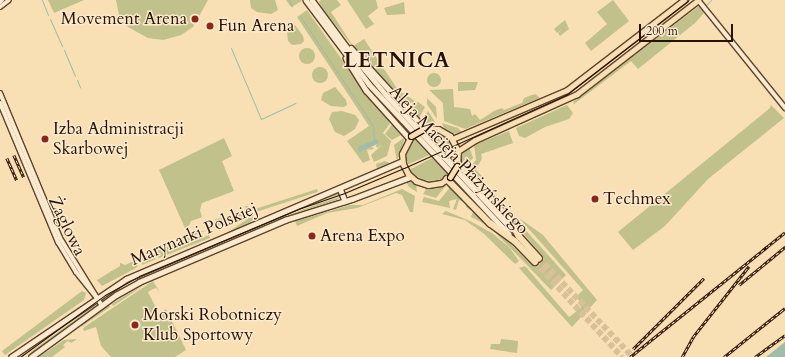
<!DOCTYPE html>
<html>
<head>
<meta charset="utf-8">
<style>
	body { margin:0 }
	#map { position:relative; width:785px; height:357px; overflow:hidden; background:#f9dfb4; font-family:Cardo,serif }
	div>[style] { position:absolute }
	.green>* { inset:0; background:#c0c18b; transform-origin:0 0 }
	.round { border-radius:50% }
	.water>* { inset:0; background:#9fbda7 }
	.stream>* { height:1px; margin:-0.5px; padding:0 0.5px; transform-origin:0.5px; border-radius:0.5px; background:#9fbda7 }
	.trunk-tunnel>* { height:5.5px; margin-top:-2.75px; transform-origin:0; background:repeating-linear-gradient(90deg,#dac099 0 5.5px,transparent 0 8.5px) }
	.roads { filter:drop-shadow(1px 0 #5d442d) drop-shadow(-1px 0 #5d442d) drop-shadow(0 1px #5d442d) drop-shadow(0 -1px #5d442d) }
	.tertiary>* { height:4px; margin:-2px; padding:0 2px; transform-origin:2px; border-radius:2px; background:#fbeace }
	.secondary>* { height:4.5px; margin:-2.25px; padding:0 2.25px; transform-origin:2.25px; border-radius:2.25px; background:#fbeace }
	.primary>* { height:5px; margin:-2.5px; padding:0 2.5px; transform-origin:2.5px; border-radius:2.5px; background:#f9dfb4 }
	.trunk>* { height:5.5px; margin:-2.75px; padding:0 2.75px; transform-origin:2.75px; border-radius:2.75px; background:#f9dfb4 }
	.tram>* { height:1px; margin:-0.5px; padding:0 0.5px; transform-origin:0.5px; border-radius:0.5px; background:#291100 }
	.rail>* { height:2.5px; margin-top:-1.25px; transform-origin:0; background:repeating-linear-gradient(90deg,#fbeace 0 3px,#291100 0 6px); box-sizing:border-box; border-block:1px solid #291100 }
	.bridges { filter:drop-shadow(1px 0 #291100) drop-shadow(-1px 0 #291100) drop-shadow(0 1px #291100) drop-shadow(0 -1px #291100) }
	.primary-bridge>* { height:5px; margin:-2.5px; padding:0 2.5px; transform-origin:2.5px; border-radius:2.5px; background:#f9dfb4 }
	.dots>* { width:11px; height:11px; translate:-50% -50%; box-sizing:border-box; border:2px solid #fbeace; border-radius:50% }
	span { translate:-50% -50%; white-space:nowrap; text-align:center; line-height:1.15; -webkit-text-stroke:3px #fbeace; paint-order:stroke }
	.poi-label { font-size:17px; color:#291100 }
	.right { translate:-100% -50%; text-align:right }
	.left { translate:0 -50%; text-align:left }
	.street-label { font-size:17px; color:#291100 }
	.district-label { font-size:21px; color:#291100; font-weight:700; letter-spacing:1px }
	.scale { position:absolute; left:639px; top:24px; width:94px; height:18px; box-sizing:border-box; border:2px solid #291100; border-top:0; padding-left:5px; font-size:12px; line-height:14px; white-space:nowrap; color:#291100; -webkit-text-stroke:3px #fbeace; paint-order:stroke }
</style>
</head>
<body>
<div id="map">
	<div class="green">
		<i style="clip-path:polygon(48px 0,84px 0,54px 13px)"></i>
		<i style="clip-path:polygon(116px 0,208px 0,193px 27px,181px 35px,163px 40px,148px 38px,128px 27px,119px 15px)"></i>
		<i style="clip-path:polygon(250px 0,275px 0,278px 10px,271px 14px,257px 12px,251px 8px)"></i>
		<i style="clip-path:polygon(286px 0,301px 0,302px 1px,291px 7px)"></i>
		<i style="clip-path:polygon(321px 0,337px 0,341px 5px,331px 12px,353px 46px,364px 39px,398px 90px,415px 101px,409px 104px,362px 58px,322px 8px,319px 2px)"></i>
		<i style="clip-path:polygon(347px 0,376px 0,378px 8px,368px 16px,374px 24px,366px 29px)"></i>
		<i style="clip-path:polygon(613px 0,629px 21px,591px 51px,585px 43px,607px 24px,597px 12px)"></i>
		<i style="clip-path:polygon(689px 0,589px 79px,569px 92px,550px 102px,468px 137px,572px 90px)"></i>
		<i style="clip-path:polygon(404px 2px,405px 14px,387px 15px,384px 8px)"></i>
		<i style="clip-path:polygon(694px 6px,588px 90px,572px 100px,575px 97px)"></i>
		<i style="clip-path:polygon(699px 6px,704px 13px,695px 23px,638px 69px,631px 61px,574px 104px,573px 102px)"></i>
		<i style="clip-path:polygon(307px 10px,361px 87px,390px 123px,383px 133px,391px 141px,387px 156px,374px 162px,371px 155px,382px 145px,377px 148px,376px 145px,379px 143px,361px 152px,372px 147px,374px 149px,367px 150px,370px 160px,363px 163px,347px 141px,369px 126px,297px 17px)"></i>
		<i style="clip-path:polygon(565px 20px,569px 29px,560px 36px,558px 33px,563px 29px,557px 33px,554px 29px)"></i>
		<i style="clip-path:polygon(291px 24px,295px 25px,303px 36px,304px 41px,301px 44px,292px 45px,288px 41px,287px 31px)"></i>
		<i class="round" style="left:299px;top:48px;width:16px;height:16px"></i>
		<i class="round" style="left:312px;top:67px;width:16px;height:16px"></i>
		<i class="round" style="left:427px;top:73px;width:14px;height:14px"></i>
		<i style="clip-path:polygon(458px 82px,478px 82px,475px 90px,458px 91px)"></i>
		<i style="clip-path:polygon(335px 87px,346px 100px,347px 105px,344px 107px,331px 106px,321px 100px,323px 93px)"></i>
		<i style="clip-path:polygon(453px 89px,454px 107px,470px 109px,472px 116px,475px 114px,480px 120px,494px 111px,502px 108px,504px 110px,522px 103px,524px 98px,535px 94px,540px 98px,465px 129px,444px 121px,443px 103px,429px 90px)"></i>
		<i style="clip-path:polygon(427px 98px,436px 107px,437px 119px,427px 104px)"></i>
		<i style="clip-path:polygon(418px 102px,425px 107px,419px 118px,409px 106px)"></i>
		<i style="clip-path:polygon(566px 103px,555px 109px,516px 126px,518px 123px)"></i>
		<i style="clip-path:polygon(567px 105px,573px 113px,569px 119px,545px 127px,525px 138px,519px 136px,516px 128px)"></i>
		<i style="clip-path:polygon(771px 105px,784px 118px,708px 179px,665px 226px,633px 250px,618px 232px,770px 108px)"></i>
		<i style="clip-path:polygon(342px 111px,355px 115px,359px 120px,355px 129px,344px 136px,335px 132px,329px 119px,332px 112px)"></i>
		<i style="clip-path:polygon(428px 111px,435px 122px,433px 125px,421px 121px)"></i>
		<i style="clip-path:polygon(393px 123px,403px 134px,392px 140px,385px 134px)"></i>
		<i style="clip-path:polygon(442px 123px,458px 128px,463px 133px,451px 134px,444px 129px)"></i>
		<i style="clip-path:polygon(509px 131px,513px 143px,481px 154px,482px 158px,476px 170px,482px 176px,477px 180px,487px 187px,566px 275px,551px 290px,489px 226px,471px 217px,473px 212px,466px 207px,467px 203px,459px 200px,456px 210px,453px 209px,457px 199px,449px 201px,450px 208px,422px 202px,424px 197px,439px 201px,451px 186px,532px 265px,542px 255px,468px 170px,476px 160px,474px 145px)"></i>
		<i style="clip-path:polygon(426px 132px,441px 134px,452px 144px,441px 149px)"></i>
		<i style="clip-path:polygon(405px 137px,399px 156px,397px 161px,394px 145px)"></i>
		<i style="clip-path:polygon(224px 138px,232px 156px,222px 161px,234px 191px,202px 203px,200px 210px,202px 217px,191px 221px,188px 227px,191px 234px,207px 230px,190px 237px,192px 242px,209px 235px,210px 238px,159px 258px,153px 253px,189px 237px,159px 170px)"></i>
		<i style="clip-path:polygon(414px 138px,429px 155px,407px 165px,406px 150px)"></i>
		<i style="clip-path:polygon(469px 146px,473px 158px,465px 168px,461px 163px,461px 154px)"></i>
		<i style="clip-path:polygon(432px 158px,448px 174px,442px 179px,434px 181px,422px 180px,409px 170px)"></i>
		<i style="clip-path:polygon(385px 161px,392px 164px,377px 169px,376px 164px)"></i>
		<i style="clip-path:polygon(405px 180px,416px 184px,417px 192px,409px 187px)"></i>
		<i style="clip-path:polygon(447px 184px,436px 198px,423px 194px,427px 188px)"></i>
		<i style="left:317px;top:189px;width:3px;height:65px;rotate:72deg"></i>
		<i style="clip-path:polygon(402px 189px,415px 196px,413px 212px,410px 212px,402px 195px,396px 193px,357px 208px,327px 213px,297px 226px,295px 221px,350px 205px,363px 205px)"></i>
		<i style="clip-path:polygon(338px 190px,341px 194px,286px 213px,286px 212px)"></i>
		<i style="clip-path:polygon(340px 197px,337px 200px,287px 216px,315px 205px)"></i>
		<i style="clip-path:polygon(505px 202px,519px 218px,543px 235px,597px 300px,572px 327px,519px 268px,525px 266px,569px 317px,581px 308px,581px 303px,576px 297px,583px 290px)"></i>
		<i style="clip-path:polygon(245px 206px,248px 206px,250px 212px,242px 215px,243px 218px,241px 216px,234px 221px,233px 219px,226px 222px,226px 225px,225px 223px,218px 225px,218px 228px,217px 226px,210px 229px,210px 221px,212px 226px,217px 224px,215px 219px,223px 218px,224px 220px,247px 211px)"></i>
		<i style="clip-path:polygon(446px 211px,470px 221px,492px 233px,509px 247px,519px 261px,515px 264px,483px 233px,465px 220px,442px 214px)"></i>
		<i style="left:252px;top:216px;width:4px;height:43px;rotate:56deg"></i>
		<i style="clip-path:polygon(149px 255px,156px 259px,142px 265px,141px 258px)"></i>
		<i style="clip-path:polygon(134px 261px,138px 266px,136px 268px,102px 286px,95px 278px,97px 280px,120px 266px,120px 263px,125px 265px)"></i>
		<i style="clip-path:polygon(153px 281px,160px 293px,156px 288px,153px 289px,148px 292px,159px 314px,166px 309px,186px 350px,175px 357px,111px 357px,101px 346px,96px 327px,84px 331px,83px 328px)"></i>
		<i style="clip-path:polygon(143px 286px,113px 306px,112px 304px,124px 296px)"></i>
		<i style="clip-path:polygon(82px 291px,86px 293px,84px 300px,5px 355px,2px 351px)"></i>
		<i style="clip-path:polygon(108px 303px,110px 307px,81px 327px,83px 323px)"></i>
		<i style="clip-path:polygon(97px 304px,57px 336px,27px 357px,32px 351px)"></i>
		<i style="clip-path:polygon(77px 339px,71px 343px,68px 341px,63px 345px,65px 347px,52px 357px,39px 357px,64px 340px)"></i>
		<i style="clip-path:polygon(501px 339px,518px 341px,517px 353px,490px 349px,491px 344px,500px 344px)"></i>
	</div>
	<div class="water">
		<i style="clip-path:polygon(377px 139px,379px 143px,360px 152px,358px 147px)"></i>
		<i style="clip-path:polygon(785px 342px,785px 357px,766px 357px)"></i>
	</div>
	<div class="stream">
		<i style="left:42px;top:0;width:16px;rotate:68deg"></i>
		<i style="left:289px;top:0;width:7px;rotate:63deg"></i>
		<i style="left:706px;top:5px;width:7px;rotate:-45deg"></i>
		<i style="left:300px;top:16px;width:132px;rotate:56.4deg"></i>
		<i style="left:373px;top:126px;width:14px;rotate:86deg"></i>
		<i style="left:50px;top:19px;width:30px;rotate:66deg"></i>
		<i style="left:231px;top:48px;width:77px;rotate:67.1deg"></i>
		<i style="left:261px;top:119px;width:38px;rotate:-25deg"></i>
		<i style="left:64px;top:50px;width:28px;rotate:67deg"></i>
		<i style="left:77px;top:80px;width:8px;rotate:67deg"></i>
	</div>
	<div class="trunk-tunnel">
		<i style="left:539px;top:258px;width:137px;rotate:46.5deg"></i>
		<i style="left:535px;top:262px;width:129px;rotate:47.5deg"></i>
	</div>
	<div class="roads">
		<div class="tertiary">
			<i style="left:698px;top:0;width:139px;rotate:51.1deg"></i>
			<i style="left:0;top:2px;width:3px;rotate:-45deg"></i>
			<i style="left:0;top:7px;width:11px;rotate:-38deg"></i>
			<i style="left:0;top:93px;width:157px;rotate:67.5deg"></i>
			<i style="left:60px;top:238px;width:80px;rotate:58.3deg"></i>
			<i style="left:0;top:103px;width:151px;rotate:67.4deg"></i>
			<i style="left:58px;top:242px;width:35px;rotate:59deg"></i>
			<i style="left:76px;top:272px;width:32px;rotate:51deg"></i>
		</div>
		<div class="secondary">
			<i style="left:306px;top:0;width:105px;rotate:53.1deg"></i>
			<i style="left:369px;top:84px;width:205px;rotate:47deg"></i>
			<i style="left:312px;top:0;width:67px;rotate:53.5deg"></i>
			<i style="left:352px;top:54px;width:56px;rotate:50.1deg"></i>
			<i style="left:388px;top:97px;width:181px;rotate:46.8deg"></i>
			<i style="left:351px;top:48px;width:110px;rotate:47.6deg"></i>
			<i style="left:346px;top:58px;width:38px;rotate:58deg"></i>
			<i style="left:366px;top:90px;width:64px;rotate:48.1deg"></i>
			<i style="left:340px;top:188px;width:14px;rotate:69deg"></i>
			<i style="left:11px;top:357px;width:139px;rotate:-34.1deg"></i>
			<i style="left:126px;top:279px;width:300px;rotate:-23.1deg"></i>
			<i style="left:31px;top:357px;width:105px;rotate:-36.1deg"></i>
			<i style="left:116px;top:295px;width:26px;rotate:-29deg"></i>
			<i style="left:139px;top:282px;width:159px;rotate:-23deg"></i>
			<i style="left:285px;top:220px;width:70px;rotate:-17.4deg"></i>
			<i style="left:352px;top:199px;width:62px;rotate:-20.8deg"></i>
		</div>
		<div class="primary">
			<i style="left:423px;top:129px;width:15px"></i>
			<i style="left:438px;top:129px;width:14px;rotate:30deg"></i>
			<i style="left:450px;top:136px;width:17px;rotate:62deg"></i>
			<i style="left:458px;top:151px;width:15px;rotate:94deg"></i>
			<i style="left:411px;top:136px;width:20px;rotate:117deg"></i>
			<i style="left:402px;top:154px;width:10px;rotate:84deg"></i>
			<i style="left:403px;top:164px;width:11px;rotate:63deg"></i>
			<i style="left:408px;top:174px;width:11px;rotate:41deg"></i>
			<i style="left:416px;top:181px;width:13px;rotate:18deg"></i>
			<i style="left:428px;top:185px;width:13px;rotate:-9deg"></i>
			<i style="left:441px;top:183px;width:11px;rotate:-34deg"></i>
			<i style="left:452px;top:139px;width:125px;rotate:-23.1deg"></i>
			<i style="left:567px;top:90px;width:148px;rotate:-37.6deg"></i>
			<i style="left:458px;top:151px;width:20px;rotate:-33deg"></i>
			<i style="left:475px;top:140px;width:112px;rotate:-24.3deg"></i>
			<i style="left:577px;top:94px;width:153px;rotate:-37.8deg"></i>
		</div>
		<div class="trunk">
			<i style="left:458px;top:163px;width:71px;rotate:47.3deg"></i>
			<i style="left:506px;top:215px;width:25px;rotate:58deg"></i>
			<i style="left:519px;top:236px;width:30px;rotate:48deg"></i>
			<i style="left:447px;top:179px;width:62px;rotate:45.7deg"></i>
			<i style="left:490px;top:223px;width:31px;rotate:36deg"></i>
			<i style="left:515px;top:241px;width:29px;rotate:46deg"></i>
		</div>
	</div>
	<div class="tram">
		<i style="left:20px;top:357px;width:105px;rotate:-36.1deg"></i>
		<i style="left:105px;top:295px;width:39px;rotate:-29deg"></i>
		<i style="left:139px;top:276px;width:176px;rotate:-22.8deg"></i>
		<i style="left:301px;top:208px;width:43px;rotate:-18.9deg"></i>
		<i style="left:342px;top:194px;width:67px;rotate:-22.8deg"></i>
		<i style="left:404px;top:168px;width:178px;rotate:-24.3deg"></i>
		<i style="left:566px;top:95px;width:155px;rotate:-37.7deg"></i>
	</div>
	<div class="rail">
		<i style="left:14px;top:155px;width:24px;rotate:66deg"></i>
		<i style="left:7px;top:158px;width:24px;rotate:66deg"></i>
		<i style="left:763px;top:250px;width:28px;rotate:-39deg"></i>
		<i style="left:739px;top:285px;width:60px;rotate:-39.6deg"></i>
		<i style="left:633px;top:349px;width:100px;rotate:-45deg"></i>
		<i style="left:630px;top:357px;width:176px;rotate:-38.8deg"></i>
		<i style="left:682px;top:357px;width:23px;rotate:-61deg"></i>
		<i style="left:693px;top:337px;width:90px;rotate:-51.7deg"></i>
		<i style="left:724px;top:357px;width:78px;rotate:-38.8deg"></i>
		<i style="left:755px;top:357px;width:37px;rotate:-36deg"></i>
	</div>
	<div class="bridges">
		<div class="primary-bridge">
			<i style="left:411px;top:136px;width:14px;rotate:-30deg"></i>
			<i style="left:450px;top:177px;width:13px;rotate:-58deg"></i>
		</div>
	</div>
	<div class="dots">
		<i style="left:195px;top:19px;background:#8f2418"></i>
		<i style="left:210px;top:26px;background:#8f2418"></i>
		<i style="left:45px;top:139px;background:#8f2418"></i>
		<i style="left:595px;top:199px;background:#8f2418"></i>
		<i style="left:312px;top:236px;background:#8f2418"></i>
		<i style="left:135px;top:325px;background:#8f2418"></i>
	</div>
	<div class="poi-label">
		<span class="right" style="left:187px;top:19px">Movement Arena</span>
		<span class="left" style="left:218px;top:26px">Fun Arena</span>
		<span class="left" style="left:53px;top:139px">Izba Administracji<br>Skarbowej</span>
		<span class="left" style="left:603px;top:199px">Techmex</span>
		<span class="left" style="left:320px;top:236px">Arena Expo</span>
		<span class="left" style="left:143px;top:325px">Morski Robotniczy<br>Klub Sportowy</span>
	</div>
	<div class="street-label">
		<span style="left:459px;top:160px;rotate:47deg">Aleja Macieja Płażyńskiego</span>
		<span style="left:67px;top:226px;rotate:64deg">Żaglowa</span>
		<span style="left:194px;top:234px;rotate:-23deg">Marynarki Polskiej</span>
	</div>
	<div class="district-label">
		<span style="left:397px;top:61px">LETNICA</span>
	</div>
	<div class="scale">200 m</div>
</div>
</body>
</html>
